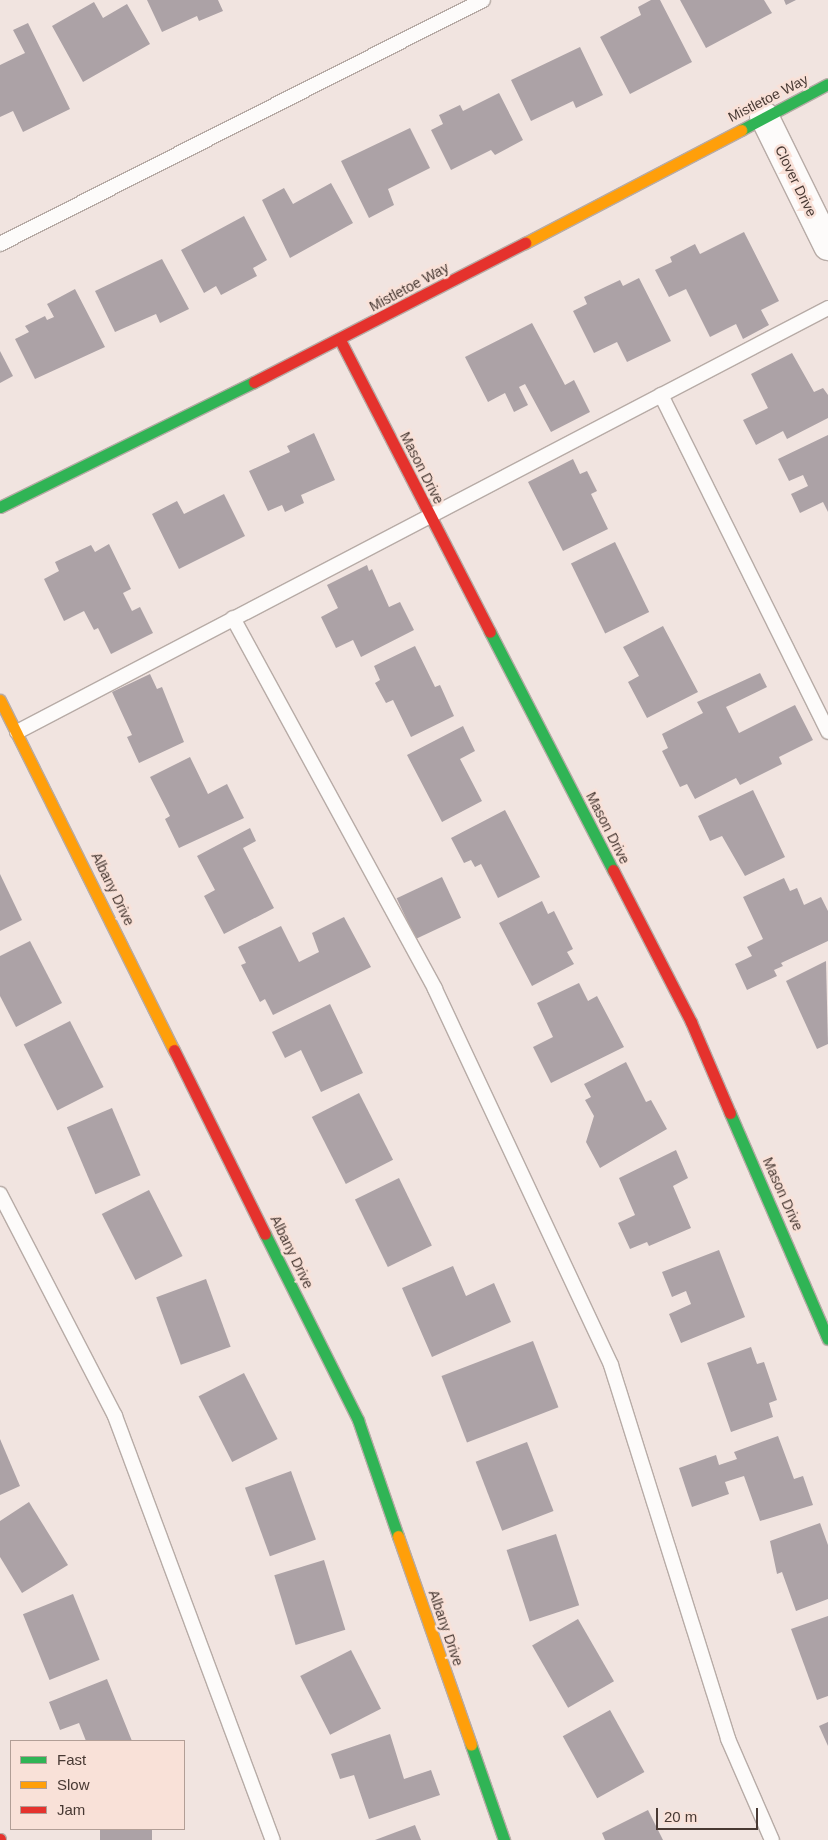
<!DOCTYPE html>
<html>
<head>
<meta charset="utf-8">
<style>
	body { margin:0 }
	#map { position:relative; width:828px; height:1840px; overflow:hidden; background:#f1e4e0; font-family:Arial,sans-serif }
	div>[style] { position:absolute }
	.building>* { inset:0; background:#aca2a6; transform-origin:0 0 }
	.roads { filter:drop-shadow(1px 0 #b7aba6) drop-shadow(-1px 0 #b7aba6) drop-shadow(0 1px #b7aba6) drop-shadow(0 -1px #b7aba6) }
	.lane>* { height:14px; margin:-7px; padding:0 7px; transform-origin:7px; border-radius:7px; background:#fdfbfa }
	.street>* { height:28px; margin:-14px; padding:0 14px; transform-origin:14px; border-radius:14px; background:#fdfbfa }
	.fast>* { height:11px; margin:-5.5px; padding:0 5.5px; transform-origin:5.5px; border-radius:5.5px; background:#30b455 }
	.slow>* { height:11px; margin:-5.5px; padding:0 5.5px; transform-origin:5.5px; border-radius:5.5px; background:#ff9f0a }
	.jam>* { height:11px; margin:-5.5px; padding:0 5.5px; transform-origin:5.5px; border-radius:5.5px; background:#e5322d }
	span { translate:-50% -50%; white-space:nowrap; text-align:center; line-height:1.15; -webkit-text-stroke:5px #f9e1d8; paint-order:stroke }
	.street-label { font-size:14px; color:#483933 }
	.legend { position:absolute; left:10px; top:1740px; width:175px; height:90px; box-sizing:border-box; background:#f9e1d8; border:1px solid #b29e96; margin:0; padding:6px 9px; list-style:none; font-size:15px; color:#483933 }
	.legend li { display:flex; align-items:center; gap:10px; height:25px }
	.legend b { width:25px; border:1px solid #b29e96 }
	.scale { position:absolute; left:656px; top:1808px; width:102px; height:22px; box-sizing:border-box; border:2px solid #483933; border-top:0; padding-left:6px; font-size:15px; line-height:18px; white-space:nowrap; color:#483933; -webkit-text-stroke:4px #f9e1d8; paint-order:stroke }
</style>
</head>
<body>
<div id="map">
	<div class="building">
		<i style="clip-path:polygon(147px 0,218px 0,223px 11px,199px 21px,197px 16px,162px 32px)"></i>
		<i style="clip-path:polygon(651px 0,660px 0,692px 62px,630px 94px,600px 37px,641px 15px,638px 7px)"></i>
		<i style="clip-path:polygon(680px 0,764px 0,772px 13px,706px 48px)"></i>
		<i style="clip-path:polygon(784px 0,796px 0,786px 5px)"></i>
		<i style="clip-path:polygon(94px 2px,103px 18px,127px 4px,150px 44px,83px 82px,52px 26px)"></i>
		<i style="clip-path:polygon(28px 23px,70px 109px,23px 132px,13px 111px,0 117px,0 65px,25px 53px,13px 30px)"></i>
		<i style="clip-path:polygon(580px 47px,603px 95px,576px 108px,573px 101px,531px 121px,511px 80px)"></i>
		<i style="clip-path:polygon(499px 93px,523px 140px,495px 155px,491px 150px,451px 170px,431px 130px,443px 124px,439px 115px,460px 105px,463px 111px)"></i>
		<i style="clip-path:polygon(410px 128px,430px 168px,388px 189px,394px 205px,369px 218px,341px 161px)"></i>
		<i style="clip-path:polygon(331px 183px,353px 223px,290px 258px,262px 200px,284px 188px,293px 204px)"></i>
		<i style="clip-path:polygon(244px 216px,267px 260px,253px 268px,257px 276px,221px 295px,216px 286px,204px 293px,181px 250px)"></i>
		<i style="clip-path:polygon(744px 232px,779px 301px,761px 310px,769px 325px,743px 339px,736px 324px,710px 337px,686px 289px,669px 297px,655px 270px,672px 262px,670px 257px,695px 244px,700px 254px)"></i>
		<i style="clip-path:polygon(162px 259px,189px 309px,160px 323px,156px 314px,115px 332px,95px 291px)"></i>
		<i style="clip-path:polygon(639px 278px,671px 341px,627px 362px,617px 342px,594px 353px,573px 311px,587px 304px,584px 297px,620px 280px,623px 286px)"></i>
		<i style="clip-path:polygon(75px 289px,105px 347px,35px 379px,15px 339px,29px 332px,25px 326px,45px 316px,47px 320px,54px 317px,47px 304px)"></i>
		<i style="clip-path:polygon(532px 323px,565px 385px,574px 380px,590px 412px,551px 432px,525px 384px,519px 387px,528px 405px,514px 412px,505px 393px,488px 402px,465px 357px)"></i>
		<i style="clip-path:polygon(0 351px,13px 376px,0 383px)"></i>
		<i style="clip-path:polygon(792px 353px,814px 392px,823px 388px,828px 395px,828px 418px,787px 439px,783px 431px,756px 445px,743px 420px,768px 408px,751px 374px)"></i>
		<i style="clip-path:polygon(314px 433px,335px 480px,301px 495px,304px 503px,285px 512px,282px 505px,268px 511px,249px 471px,290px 452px,287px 446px)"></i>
		<i style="clip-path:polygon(828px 435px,828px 512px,823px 502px,800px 513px,791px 494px,808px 486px,803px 475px,789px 481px,778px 459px)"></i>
		<i style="clip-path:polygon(573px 459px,580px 474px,587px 471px,597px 491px,591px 494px,608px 529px,563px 551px,528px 482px)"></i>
		<i style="clip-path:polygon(224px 494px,245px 536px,179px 569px,152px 514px,177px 501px,184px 514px)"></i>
		<i style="left:615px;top:542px;width:78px;height:49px;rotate:64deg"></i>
		<i style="clip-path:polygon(109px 544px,131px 589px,123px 593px,132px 611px,140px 607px,153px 633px,111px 654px,98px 628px,94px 630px,84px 611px,64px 621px,44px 579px,59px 571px,55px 562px,91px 545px,95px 552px)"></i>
		<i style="clip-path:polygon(367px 565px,369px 571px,372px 569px,389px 607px,400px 602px,414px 630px,361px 657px,353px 640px,336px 648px,321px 617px,338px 608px,327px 585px)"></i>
		<i style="clip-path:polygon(663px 626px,698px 692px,647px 718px,628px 682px,639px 676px,623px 647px)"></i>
		<i style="clip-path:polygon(415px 646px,435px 687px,440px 685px,454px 716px,411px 737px,393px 700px,386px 703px,375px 683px,380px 680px,374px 666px)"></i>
		<i style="clip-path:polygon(760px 673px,767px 687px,726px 707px,739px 733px,795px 705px,813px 740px,779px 757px,782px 764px,740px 785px,736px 778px,695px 799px,687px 784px,680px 787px,662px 751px,668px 748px,662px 734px,703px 713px,697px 702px)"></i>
		<i style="clip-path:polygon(150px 674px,157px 689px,162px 687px,184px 742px,139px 763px,127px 737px,132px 735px,112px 692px)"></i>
		<i style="clip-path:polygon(463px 726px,475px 751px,460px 759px,482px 801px,442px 822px,407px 755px)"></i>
		<i style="clip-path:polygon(190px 757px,208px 794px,227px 784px,244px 818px,179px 848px,165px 819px,170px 816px,150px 777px)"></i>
		<i style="clip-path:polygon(753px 790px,785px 857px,745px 876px,722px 836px,710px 841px,698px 816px)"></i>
		<i style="clip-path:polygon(505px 810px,540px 877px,498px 898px,481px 864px,475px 867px,471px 860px,464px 863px,451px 838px)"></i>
		<i style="clip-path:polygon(250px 828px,256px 841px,243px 848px,274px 908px,224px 934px,204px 896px,215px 890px,197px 856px)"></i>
		<i style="clip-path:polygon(0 874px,22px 920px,0 931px)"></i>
		<i style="left:442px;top:877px;width:45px;height:50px;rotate:65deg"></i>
		<i style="clip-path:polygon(784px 878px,790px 891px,797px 888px,804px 905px,821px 897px,828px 911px,828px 941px,781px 963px,783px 966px,774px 970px,777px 976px,747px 990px,735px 964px,752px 956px,747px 947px,763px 939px,743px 897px)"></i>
		<i style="clip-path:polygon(542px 901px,548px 914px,554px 911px,573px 949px,567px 952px,574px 964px,532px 986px,499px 923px)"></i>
		<i style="clip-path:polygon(344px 917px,371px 967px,273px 1015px,265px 999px,260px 1002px,241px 965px,246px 963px,238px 947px,281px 926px,299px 962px,319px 952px,312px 933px)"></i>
		<i style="clip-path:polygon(30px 941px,62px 1003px,16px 1027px,0 996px,0 956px)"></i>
		<i style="clip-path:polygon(826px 961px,828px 1044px,817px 1049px,786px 981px)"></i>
		<i style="clip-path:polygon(579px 983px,588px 1001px,597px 996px,624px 1047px,551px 1083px,533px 1047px,553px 1037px,537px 1003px)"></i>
		<i style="clip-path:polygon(330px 1004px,363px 1073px,321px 1092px,301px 1050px,285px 1058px,272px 1032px)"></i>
		<i style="left:70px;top:1021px;width:74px;height:52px;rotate:63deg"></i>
		<i style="clip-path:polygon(626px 1062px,646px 1102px,651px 1100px,667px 1129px,600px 1168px,586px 1142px,594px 1116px,585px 1100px,591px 1097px,584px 1084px)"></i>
		<i style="left:359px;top:1093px;width:75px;height:53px;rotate:63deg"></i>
		<i style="left:112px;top:1108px;width:73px;height:49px;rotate:67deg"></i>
		<i style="clip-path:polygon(676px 1150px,688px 1178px,673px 1186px,691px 1228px,649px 1246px,647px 1242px,630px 1249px,618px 1223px,635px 1215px,619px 1178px)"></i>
		<i style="left:399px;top:1178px;width:75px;height:49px;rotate:64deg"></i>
		<i style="left:149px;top:1190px;width:74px;height:53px;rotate:63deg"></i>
		<i style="clip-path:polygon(719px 1250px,745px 1317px,681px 1343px,669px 1314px,691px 1304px,686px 1291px,672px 1297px,662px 1272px)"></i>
		<i style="clip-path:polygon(453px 1266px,466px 1296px,494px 1283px,511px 1322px,432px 1357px,402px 1288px)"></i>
		<i style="left:206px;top:1279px;width:72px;height:53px;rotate:70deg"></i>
		<i style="left:533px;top:1341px;width:71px;height:98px;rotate:69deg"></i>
		<i style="clip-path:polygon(751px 1347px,757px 1364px,764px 1362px,777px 1400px,769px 1403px,773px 1417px,731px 1432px,707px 1363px)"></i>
		<i style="left:244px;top:1373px;width:74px;height:51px;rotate:63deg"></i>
		<i style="clip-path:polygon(778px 1436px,794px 1479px,803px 1476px,813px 1505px,760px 1521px,744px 1476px,725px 1482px,729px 1494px,692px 1507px,679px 1468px,716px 1455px,719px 1465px,737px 1459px,734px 1452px)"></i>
		<i style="clip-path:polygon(0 1439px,20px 1486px,0 1495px)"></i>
		<i style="left:527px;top:1442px;width:74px;height:55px;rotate:69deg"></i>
		<i style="left:291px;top:1471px;width:73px;height:49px;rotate:70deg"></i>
		<i style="clip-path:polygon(29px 1502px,68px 1565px,22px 1593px,0 1557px,0 1521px)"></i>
		<i style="clip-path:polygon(820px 1523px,828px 1545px,828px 1599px,796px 1611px,782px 1572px,777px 1574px,770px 1541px)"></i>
		<i style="left:556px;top:1534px;width:75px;height:52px;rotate:72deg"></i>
		<i style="left:324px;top:1560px;width:73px;height:52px;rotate:73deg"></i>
		<i style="left:73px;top:1594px;width:71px;height:54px;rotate:68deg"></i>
		<i style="clip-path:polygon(828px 1616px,828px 1696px,817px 1700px,791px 1629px)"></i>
		<i style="left:578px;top:1619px;width:72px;height:53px;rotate:60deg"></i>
		<i style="left:351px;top:1650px;width:66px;height:57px;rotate:63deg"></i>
		<i style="clip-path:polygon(107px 1679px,132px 1741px,86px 1741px,79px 1723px,60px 1730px,49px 1702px)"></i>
		<i style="left:610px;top:1710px;width:71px;height:54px;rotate:61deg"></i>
		<i style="clip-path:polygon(828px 1722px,828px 1746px,819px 1726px)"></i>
		<i style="clip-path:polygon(390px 1734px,404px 1779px,431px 1770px,440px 1795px,369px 1819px,354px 1775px,340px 1779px,331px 1754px)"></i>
		<i style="clip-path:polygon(648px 1810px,663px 1840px,605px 1840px,602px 1833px)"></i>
		<i style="clip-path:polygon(415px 1825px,421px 1840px,375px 1840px)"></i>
		<i style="left:100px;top:1829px;width:52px;height:11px"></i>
	</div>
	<div class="roads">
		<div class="lane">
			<i style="left:0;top:244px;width:541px;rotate:-26.8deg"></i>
			<i style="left:661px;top:395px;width:376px;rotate:63.6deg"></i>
			<i style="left:233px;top:618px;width:422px;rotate:61.4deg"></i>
			<i style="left:435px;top:989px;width:415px;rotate:64.9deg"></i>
			<i style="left:611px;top:1365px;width:392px;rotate:72.6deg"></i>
			<i style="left:728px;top:1739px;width:110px;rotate:66.5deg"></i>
			<i style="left:17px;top:732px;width:915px;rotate:-27.6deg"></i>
			<i style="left:0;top:1194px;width:250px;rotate:62.6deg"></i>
			<i style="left:115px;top:1416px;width:452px;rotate:69.6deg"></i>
		</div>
		<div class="street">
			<i style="left:764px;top:116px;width:145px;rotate:63.8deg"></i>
		</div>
		<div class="fast">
			<i style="left:741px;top:130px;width:98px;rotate:-27.9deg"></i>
			<i style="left:0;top:507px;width:283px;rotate:-26.2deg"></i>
			<i style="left:490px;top:632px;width:268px;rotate:62.7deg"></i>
			<i style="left:730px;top:1113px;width:246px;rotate:66.6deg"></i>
			<i style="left:265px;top:1234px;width:208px;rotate:63.4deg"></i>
			<i style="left:358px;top:1420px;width:123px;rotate:71deg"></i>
			<i style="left:471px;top:1745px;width:101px;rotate:70.8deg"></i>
		</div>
		<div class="slow">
			<i style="left:525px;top:243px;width:244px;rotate:-27.6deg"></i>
			<i style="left:0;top:700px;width:391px;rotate:63.6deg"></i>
			<i style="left:398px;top:1536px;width:221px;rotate:70.7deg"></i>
		</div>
		<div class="jam">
			<i style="left:340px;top:340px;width:328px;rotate:62.8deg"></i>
			<i style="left:254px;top:382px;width:305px;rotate:-27.2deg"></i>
			<i style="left:613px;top:870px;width:171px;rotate:62.8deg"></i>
			<i style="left:691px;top:1022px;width:99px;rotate:66.8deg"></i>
			<i style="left:174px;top:1050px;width:205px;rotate:63.7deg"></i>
			<i style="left:0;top:1839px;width:1px;rotate:90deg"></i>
		</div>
	</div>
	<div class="street-label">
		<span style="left:768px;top:98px;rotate:-27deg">Mistletoe Way</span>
		<span style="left:796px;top:181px;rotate:64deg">Clover Drive</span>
		<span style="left:409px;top:287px;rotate:-28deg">Mistletoe Way</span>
		<span style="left:422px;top:468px;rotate:63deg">Mason Drive</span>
		<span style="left:608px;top:828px;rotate:63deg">Mason Drive</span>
		<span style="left:113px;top:889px;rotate:64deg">Albany Drive</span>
		<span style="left:783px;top:1194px;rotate:66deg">Mason Drive</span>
		<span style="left:292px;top:1252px;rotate:64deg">Albany Drive</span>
		<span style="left:446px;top:1628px;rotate:71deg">Albany Drive</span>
	</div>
	<ul class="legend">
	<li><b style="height:6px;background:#30b455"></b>Fast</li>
	<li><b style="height:6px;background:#ff9f0a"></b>Slow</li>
	<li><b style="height:6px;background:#e5322d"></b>Jam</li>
	</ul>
	<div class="scale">20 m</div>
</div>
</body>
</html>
